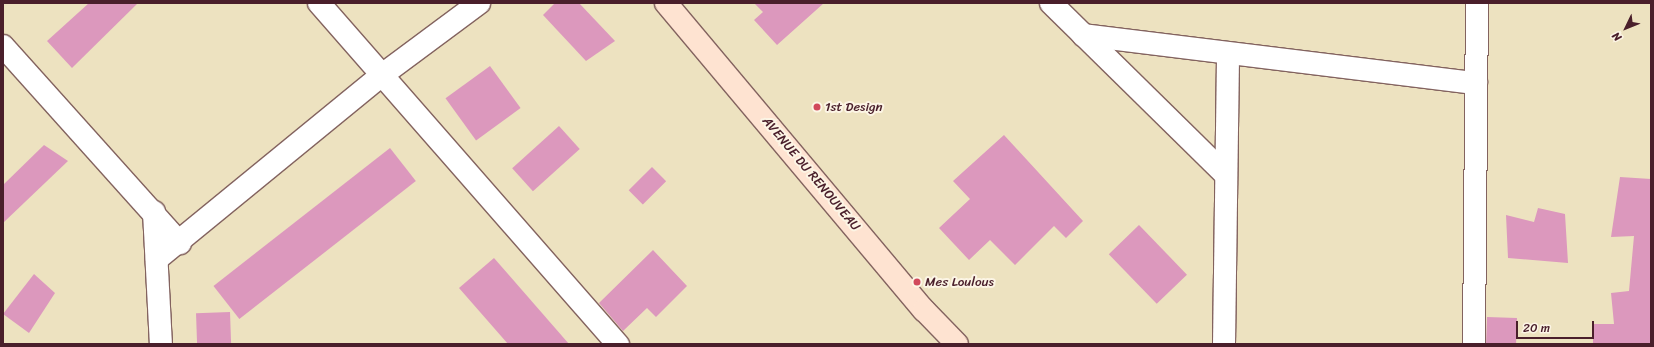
<!DOCTYPE html>
<html>
<head>
<meta charset="utf-8">
<style>
	body { margin:0 }
	#map { position:relative; width:1654px; height:347px; overflow:hidden; background:#ede2c0; font-family:Sriracha,sans-serif }
	div>[style] { position:absolute }
	.building>* { inset:0; background:#dc98bd; transform-origin:0 0 }
	.roads { filter:drop-shadow(1px 0 #83635f) drop-shadow(-1px 0 #83635f) drop-shadow(0 1px #83635f) drop-shadow(0 -1px #83635f) }
	.street>* { height:22px; margin:-11px; padding:0 11px; transform-origin:11px; border-radius:11px; background:#fff }
	.secondary>* { height:22px; margin:-11px; padding:0 11px; transform-origin:11px; border-radius:11px; background:#fee3d1 }
	.dots>* { width:11px; height:11px; translate:-50% -50%; box-sizing:border-box; border:2px solid #fcf5e5; border-radius:50% }
	span { translate:-50% -50%; white-space:nowrap; text-align:center; line-height:1.15; -webkit-text-stroke:4px #fcf5e5; paint-order:stroke }
	.poi-label { font-size:13px; color:#4a1f2b }
	.left { translate:0 -50%; text-align:left }
	.street-label { font-size:13px; color:#4a1f2b }
	.frame { position:absolute; inset:0; border:4px solid #4a1f2b; pointer-events:none }
	.north { position:absolute; left:1606px; top:8px; width:40px; height:40px; -webkit-text-stroke:3px #fcf5e5; paint-order:stroke; rotate:227deg; font-size:11px; font-weight:700; line-height:16px; text-align:center; color:#4a1f2b }
	.north::after { content:''; display:block; margin:auto; width:14px; height:18px; background:#4a1f2b; clip-path:polygon(50% 0,100% 100%,50% 72%,0 100%) }
	.scale { position:absolute; left:1516px; top:321px; width:78px; height:18px; box-sizing:border-box; border:2px solid #4a1f2b; border-top:0; padding-left:5px; font-size:12px; line-height:14px; white-space:nowrap; color:#4a1f2b; -webkit-text-stroke:3px #fcf5e5; paint-order:stroke }
</style>
</head>
<body>
<div id="map">
	<div class="building">
		<i style="clip-path:polygon(89px 3px,138px 3px,72px 68px,47px 41px)"></i>
		<i style="clip-path:polygon(555px 3px,579px 3px,615px 41px,586px 61px,543px 15px)"></i>
		<i style="clip-path:polygon(754px 3px,824px 3px,777px 45px,754px 20px,763px 12px)"></i>
		<i style="left:490px;top:66px;width:52px;height:55px;rotate:54deg"></i>
		<i style="left:559px;top:126px;width:31px;height:63px;rotate:48deg"></i>
		<i style="clip-path:polygon(1004px 135px,1083px 221px,1066px 238px,1054px 226px,1015px 265px,990px 240px,969px 260px,939px 228px,970px 199px,953px 181px)"></i>
		<i style="clip-path:polygon(44px 145px,68px 161px,3px 223px,3px 185px)"></i>
		<i style="left:390px;top:148px;width:42px;height:224px;rotate:52deg"></i>
		<i style="left:652px;top:167px;width:20px;height:33px;rotate:45deg"></i>
		<i style="clip-path:polygon(1620px 177px,1651px 179px,1651px 344px,1593px 344px,1593px 324px,1614px 324px,1611px 293px,1629px 291px,1634px 236px,1611px 237px)"></i>
		<i style="clip-path:polygon(1538px 208px,1565px 214px,1568px 263px,1508px 258px,1506px 215px,1534px 222px)"></i>
		<i style="left:1139px;top:225px;width:69px;height:42px;rotate:46deg"></i>
		<i style="clip-path:polygon(653px 250px,687px 286px,656px 317px,647px 308px,623px 331px,599px 303px)"></i>
		<i style="clip-path:polygon(494px 258px,569px 344px,508px 344px,459px 288px)"></i>
		<i style="clip-path:polygon(34px 274px,55px 293px,29px 333px,3px 314px)"></i>
		<i style="left:230px;top:312px;width:32px;height:34px;rotate:88deg"></i>
		<i style="left:1487px;top:317px;width:30px;height:27px;rotate:2deg"></i>
	</div>
	<div class="roads">
		<div class="street">
			<i style="left:319px;top:3px;width:454px;rotate:48.8deg"></i>
			<i style="left:1051px;top:3px;width:243px;rotate:44.5deg"></i>
			<i style="left:1083px;top:35px;width:396px;rotate:7deg"></i>
			<i style="left:3px;top:46px;width:265px;rotate:48.1deg"></i>
			<i style="left:154px;top:212px;width:132px;rotate:87deg"></i>
			<i style="left:157px;top:259px;width:291px;rotate:-39.3deg"></i>
			<i style="left:382px;top:75px;width:121px;rotate:-36.6deg"></i>
			<i style="left:1224px;top:344px;width:290px;rotate:-89.2deg"></i>
			<i style="left:1474px;top:344px;width:341px;rotate:-89.5deg"></i>
		</div>
		<div class="secondary">
			<i style="left:666px;top:3px;width:401px;rotate:50deg"></i>
			<i style="left:924px;top:310px;width:47px;rotate:45.9deg"></i>
		</div>
	</div>
	<div class="dots">
		<i style="left:817px;top:107px;background:#d1495b"></i>
		<i style="left:917px;top:282px;background:#d1495b"></i>
	</div>
	<div class="poi-label">
		<span class="left" style="left:825px;top:107px">1st Design</span>
		<span class="left" style="left:925px;top:282px">Mes Loulous</span>
	</div>
	<div class="street-label">
		<span style="left:811px;top:174px;rotate:50deg">AVENUE DU RENOUVEAU</span>
	</div>
	<div class="frame"></div>
	<div class="north">N</div>
	<div class="scale">20 m</div>
</div>
</body>
</html>
